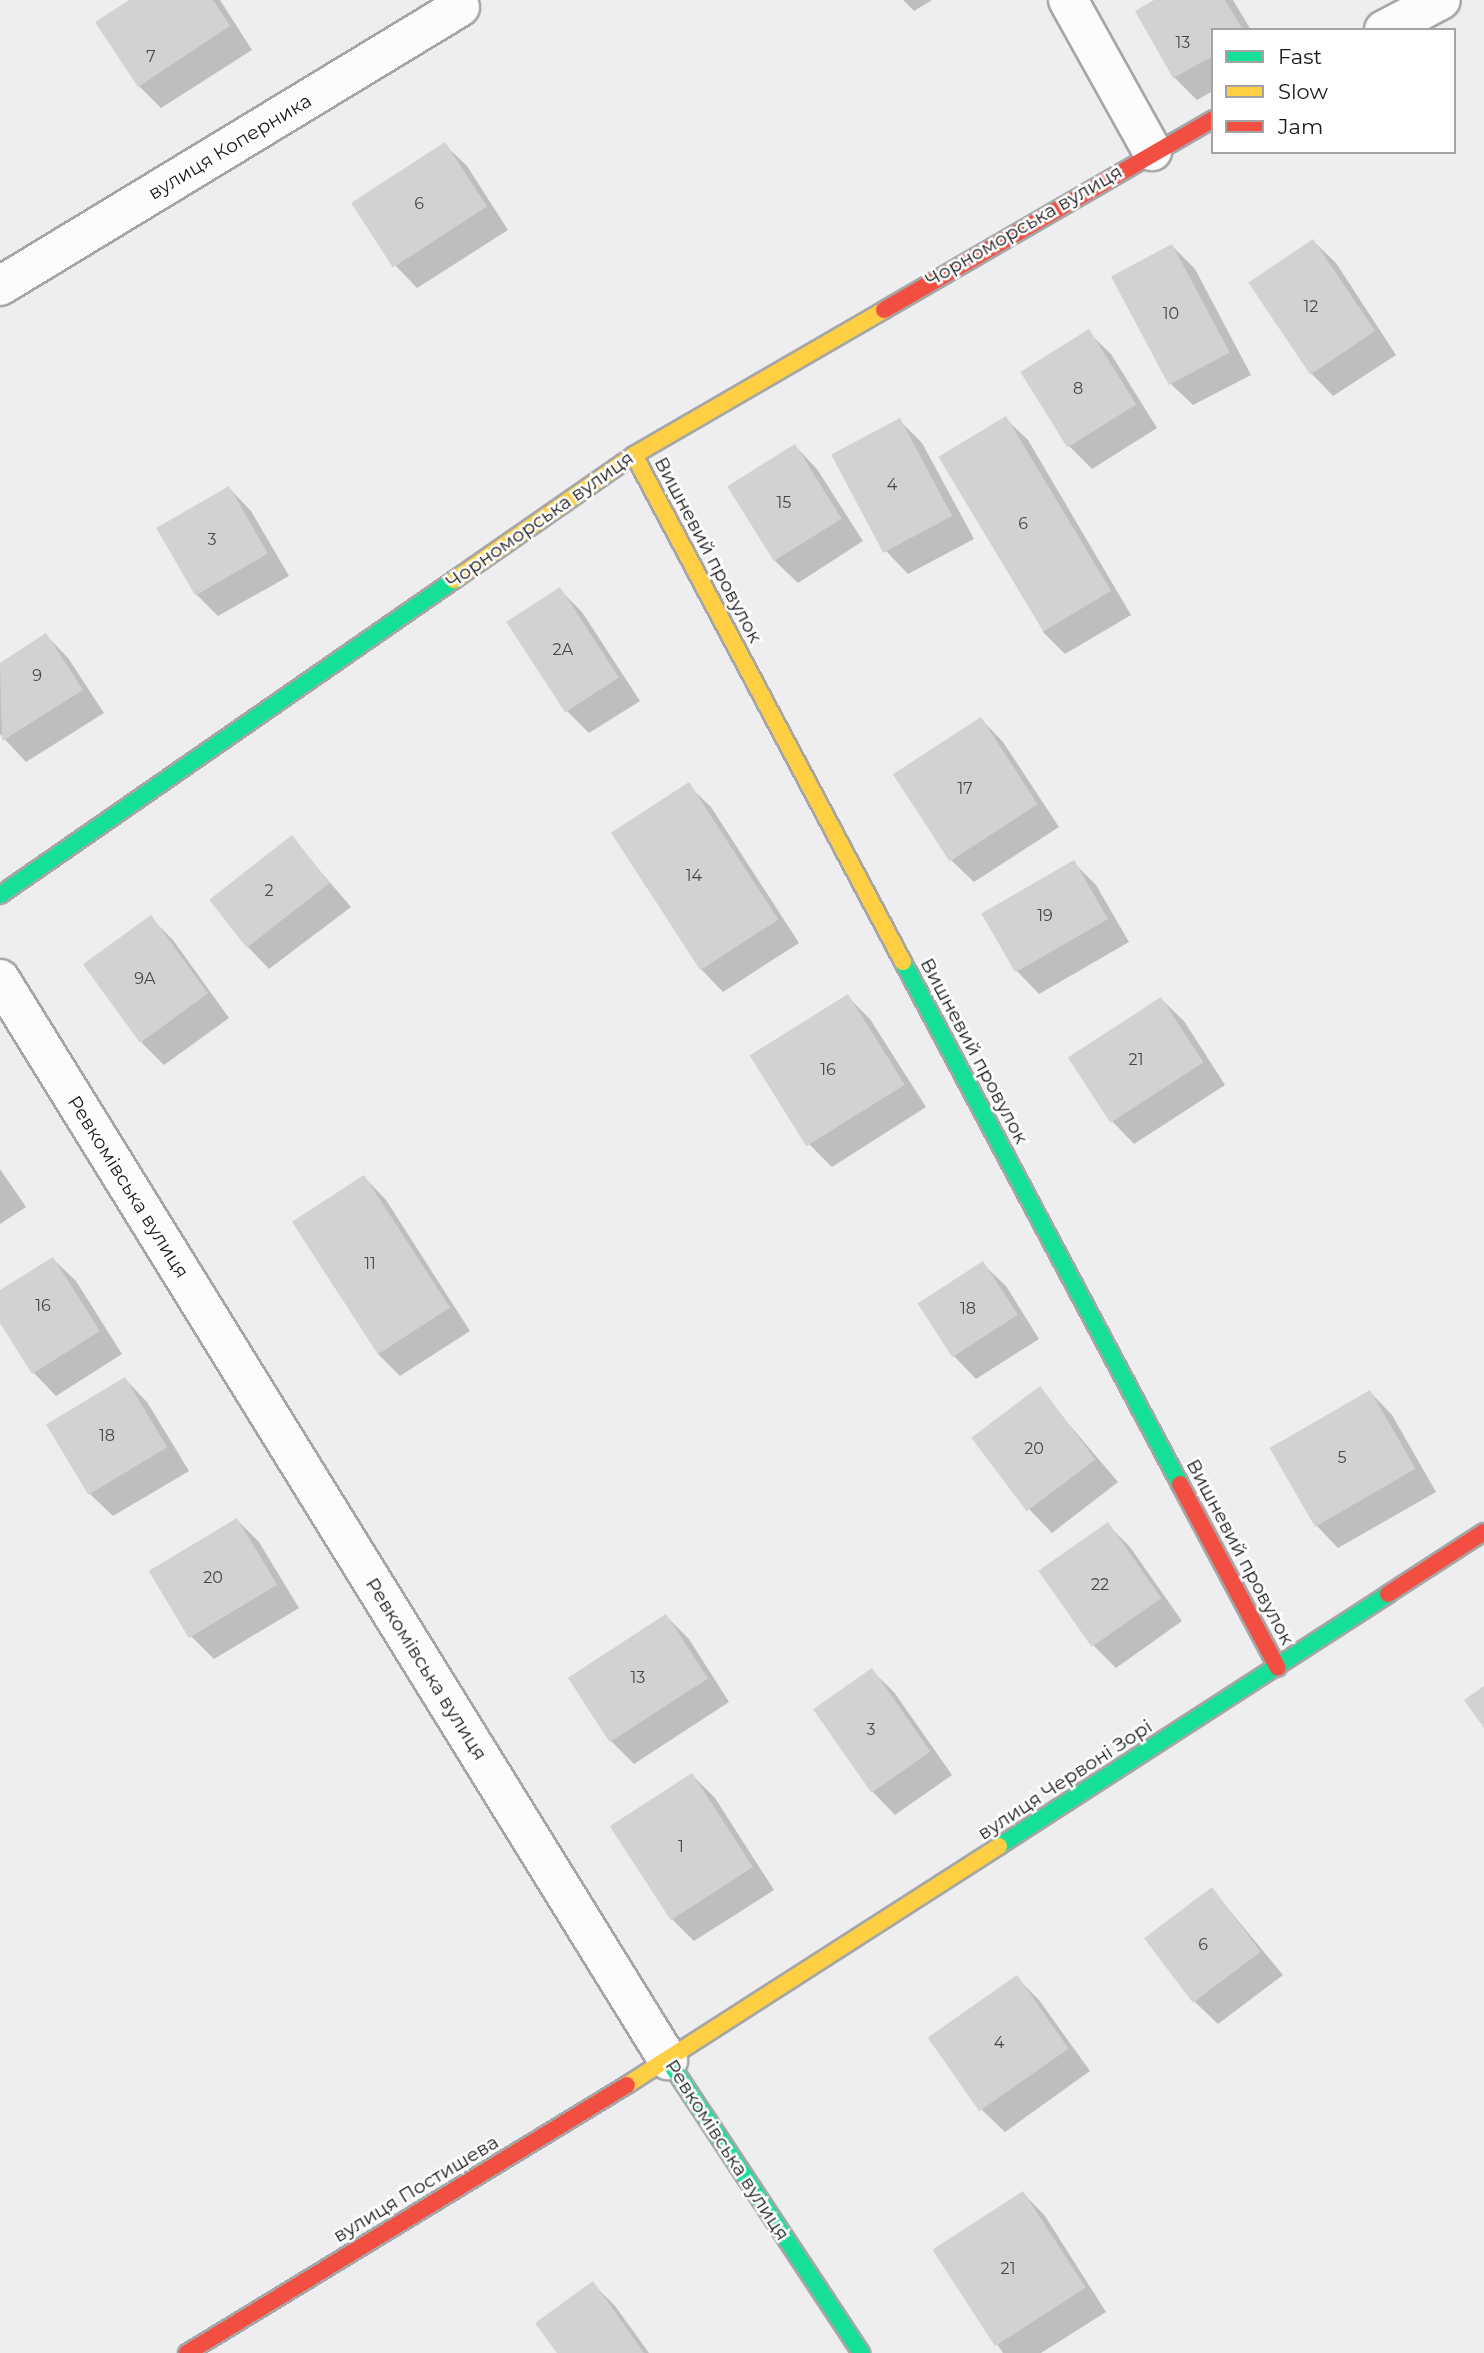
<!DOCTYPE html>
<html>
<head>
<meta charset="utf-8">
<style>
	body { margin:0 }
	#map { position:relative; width:1484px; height:2353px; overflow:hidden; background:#eeedef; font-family:Montserrat,sans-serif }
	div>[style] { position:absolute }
	.shadow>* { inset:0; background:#0003 }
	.building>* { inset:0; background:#d2d2d2; transform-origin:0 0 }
	.roads { filter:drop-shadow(2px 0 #a6a6a7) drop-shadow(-2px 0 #a6a6a7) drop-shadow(0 2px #a6a6a7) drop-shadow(0 -2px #a6a6a7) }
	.street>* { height:38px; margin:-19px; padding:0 19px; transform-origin:19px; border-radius:19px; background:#fcfcfd }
	.fast>* { height:16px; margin:-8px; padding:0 8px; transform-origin:8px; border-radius:8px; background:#16e098 }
	.slow>* { height:16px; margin:-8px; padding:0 8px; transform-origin:8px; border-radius:8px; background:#ffcf43 }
	.jam>* { height:16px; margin:-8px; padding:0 8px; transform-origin:8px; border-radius:8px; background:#f24e42 }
	span { translate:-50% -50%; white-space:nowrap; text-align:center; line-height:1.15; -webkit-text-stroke:5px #fff; paint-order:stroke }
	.number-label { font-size:16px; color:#474748 }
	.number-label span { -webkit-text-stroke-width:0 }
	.street-label { font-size:19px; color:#19191a }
	.legend { position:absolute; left:1211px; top:28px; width:245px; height:126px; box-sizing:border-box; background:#fff; border:2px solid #a3a3a3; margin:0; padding:9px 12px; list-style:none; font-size:21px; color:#19191a }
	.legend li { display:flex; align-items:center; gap:14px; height:35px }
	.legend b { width:35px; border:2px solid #a3a3a3 }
</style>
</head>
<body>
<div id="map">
	<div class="shadow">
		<i style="clip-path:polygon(132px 0,220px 0,252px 50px,161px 108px,139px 86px)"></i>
		<i style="clip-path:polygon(903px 0,932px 0,914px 11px)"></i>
		<i style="clip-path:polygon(1158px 0,1233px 0,1251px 30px,1213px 30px,1213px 91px,1197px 100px,1174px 77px)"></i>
		<i style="clip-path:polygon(444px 144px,467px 166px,508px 230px,417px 288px,395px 265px,354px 203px)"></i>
		<i style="clip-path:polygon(1313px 241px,1336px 263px,1396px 355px,1333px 396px,1311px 373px,1250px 282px)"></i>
		<i style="clip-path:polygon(1172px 246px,1195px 269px,1251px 375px,1193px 405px,1170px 383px)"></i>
		<i style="clip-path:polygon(1088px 332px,1111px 354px,1157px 428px,1092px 469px,1069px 446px)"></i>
		<i style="clip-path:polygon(1005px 418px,1028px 440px,1131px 615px,1065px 654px,1043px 632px)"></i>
		<i style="clip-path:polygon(899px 420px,922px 443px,974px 539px,908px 574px,886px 551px,834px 456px)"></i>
		<i style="clip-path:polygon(795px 446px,817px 469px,863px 541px,798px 583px,775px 561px)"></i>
		<i style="clip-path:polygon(229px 488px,251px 511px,289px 576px,218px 616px,196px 594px)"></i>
		<i style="clip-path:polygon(560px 590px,582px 612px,640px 701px,589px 733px,567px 711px)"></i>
		<i style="clip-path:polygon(46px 635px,68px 658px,104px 713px,26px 762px,0 734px,0 665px)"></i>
		<i style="clip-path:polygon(981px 719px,1003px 742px,1059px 827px,974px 882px,951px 860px)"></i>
		<i style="clip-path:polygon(688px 785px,711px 807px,799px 943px,723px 992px,701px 969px)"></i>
		<i style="clip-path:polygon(291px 837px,351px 907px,269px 969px,247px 946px)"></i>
		<i style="clip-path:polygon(1073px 862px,1096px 885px,1129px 942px,1039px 994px,1017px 971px)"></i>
		<i style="clip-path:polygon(151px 918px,173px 940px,229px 1018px,164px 1065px,142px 1043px)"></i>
		<i style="clip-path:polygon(847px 996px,870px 1019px,926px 1107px,832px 1167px,809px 1144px)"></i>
		<i style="clip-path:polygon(1161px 999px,1184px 1021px,1225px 1085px,1134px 1144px,1112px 1121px,1070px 1058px)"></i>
		<i style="clip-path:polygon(0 1169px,26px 1207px,0 1224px)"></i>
		<i style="clip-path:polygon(364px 1177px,386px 1200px,470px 1331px,400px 1376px,378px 1354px)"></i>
		<i style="clip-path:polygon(53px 1259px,76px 1281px,122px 1354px,56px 1396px,34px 1373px,0 1320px,0 1292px)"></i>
		<i style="clip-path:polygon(983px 1264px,1006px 1286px,1039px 1339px,976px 1379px,954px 1356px)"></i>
		<i style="clip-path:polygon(125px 1379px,147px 1402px,189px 1471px,113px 1516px,90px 1494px)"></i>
		<i style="clip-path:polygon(1039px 1389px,1118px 1482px,1052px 1533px,1030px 1510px)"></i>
		<i style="clip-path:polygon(1370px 1392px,1392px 1415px,1436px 1492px,1338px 1548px,1316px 1525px)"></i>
		<i style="clip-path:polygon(237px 1520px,259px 1542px,299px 1608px,214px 1659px,191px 1636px,152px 1571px)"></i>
		<i style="clip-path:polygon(1108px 1525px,1130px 1547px,1182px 1621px,1116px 1668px,1094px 1646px)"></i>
		<i style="clip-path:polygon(666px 1616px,689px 1639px,729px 1702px,634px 1764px,611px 1741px)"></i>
		<i style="clip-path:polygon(871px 1670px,894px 1692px,952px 1775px,895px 1815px,873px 1792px)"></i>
		<i style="clip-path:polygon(692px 1775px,715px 1798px,774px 1890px,694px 1941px,672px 1919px)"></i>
		<i style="clip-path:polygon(1212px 1889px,1283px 1975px,1218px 2024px,1195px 2002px)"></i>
		<i style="clip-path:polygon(1016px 1977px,1039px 2000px,1090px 2071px,1005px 2132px,982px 2110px)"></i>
		<i style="clip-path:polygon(1023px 2193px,1045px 2216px,1106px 2312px,1041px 2353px,1003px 2353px,934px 2249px)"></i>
		<i style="clip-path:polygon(593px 2284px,615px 2306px,649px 2353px,559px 2353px)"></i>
	</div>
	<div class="building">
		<i style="clip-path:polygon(129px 0,213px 0,230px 26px,138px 87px,95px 22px)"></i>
		<i style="clip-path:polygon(1154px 0,1225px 0,1243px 30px,1213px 30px,1213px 56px,1173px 78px,1135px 11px)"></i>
		<i style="left:445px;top:142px;width:77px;height:112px;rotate:57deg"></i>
		<i style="left:1313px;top:239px;width:111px;height:78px;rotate:56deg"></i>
		<i style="left:1172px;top:244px;width:123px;height:69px;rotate:62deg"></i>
		<i style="left:1089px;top:329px;width:89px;height:81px;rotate:58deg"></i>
		<i style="left:1006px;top:416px;width:204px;height:79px;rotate:59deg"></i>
		<i style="left:900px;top:418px;width:111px;height:78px;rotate:62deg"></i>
		<i style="left:795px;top:444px;width:88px;height:80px;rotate:58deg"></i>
		<i style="left:229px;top:486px;width:78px;height:84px;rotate:60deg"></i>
		<i style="left:560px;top:587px;width:108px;height:64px;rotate:57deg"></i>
		<i style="clip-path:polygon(46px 633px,83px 690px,2px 741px,0 663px)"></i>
		<i style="left:981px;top:717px;width:104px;height:105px;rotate:57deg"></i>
		<i style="left:689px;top:782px;width:164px;height:93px;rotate:57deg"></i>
		<i style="left:292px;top:835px;width:61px;height:105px;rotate:52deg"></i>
		<i style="left:1074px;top:860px;width:68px;height:107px;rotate:60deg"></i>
		<i style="left:151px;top:915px;width:97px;height:84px;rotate:54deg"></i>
		<i style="left:848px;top:994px;width:107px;height:116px;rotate:58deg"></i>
		<i style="left:1161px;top:997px;width:78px;height:111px;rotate:57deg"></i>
		<i style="left:364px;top:1175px;width:158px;height:86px;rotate:57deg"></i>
		<i style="clip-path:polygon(53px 1257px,100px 1331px,32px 1374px,0 1323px,0 1290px)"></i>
		<i style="left:983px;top:1261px;width:64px;height:78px;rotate:57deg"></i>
		<i style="left:125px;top:1377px;width:82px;height:92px;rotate:59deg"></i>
		<i style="left:1040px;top:1386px;width:92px;height:86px;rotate:53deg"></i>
		<i style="left:1370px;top:1390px;width:91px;height:116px;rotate:60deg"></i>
		<i style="left:237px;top:1518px;width:78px;height:103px;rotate:59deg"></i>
		<i style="left:1108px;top:1522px;width:93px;height:85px;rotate:55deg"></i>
		<i style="left:666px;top:1614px;width:77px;height:117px;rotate:57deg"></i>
		<i style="left:872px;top:1668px;width:102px;height:72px;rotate:55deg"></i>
		<i style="clip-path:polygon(1484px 1686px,1484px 1728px,1464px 1700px)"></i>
		<i style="left:692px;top:1773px;width:112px;height:98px;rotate:57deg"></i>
		<i style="left:1212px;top:1887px;width:81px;height:85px;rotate:53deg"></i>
		<i style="left:1017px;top:1975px;width:90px;height:109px;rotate:55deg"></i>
		<i style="left:1023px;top:2191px;width:115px;height:108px;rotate:57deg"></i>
		<i style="clip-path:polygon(593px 2281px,644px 2353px,557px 2353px,535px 2323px)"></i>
	</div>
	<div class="roads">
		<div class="street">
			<i style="left:1068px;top:0;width:173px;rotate:60.9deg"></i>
			<i style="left:1384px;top:30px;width:64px;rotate:-27.8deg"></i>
			<i style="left:0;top:286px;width:538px;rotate:-31.24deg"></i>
			<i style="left:0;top:979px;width:1271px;rotate:58.29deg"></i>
		</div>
		<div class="fast">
			<i style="left:0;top:895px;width:553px;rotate:-34.75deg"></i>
			<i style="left:903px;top:962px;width:591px;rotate:62.05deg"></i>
			<i style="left:999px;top:1846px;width:463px;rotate:-32.9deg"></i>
			<i style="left:668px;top:2060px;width:351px;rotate:56.6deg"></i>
		</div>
		<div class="slow">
			<i style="left:634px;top:455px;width:574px;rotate:62.05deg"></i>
			<i style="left:454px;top:580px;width:219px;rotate:-34.8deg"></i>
			<i style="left:634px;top:455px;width:289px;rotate:-30.1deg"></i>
			<i style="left:627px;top:2085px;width:442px;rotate:-32.7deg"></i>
		</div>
		<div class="jam">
			<i style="left:884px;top:310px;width:380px;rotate:-30.1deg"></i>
			<i style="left:1180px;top:1484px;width:208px;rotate:62deg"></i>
			<i style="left:1388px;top:1594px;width:114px;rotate:-32.9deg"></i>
			<i style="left:187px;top:2353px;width:515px;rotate:-31.35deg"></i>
		</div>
	</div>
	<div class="number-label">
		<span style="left:1183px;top:43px">13</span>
		<span style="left:151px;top:57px">7</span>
		<span style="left:419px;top:204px">6</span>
		<span style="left:1311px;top:307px">12</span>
		<span style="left:1171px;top:314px">10</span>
		<span style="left:1078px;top:389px">8</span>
		<span style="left:892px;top:485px">4</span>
		<span style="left:784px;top:503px">15</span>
		<span style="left:1023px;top:524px">6</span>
		<span style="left:212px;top:540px">3</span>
		<span style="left:563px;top:650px">2А</span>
		<span style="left:37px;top:676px">9</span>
		<span style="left:965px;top:789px">17</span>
		<span style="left:694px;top:876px">14</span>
		<span style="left:269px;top:891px">2</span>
		<span style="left:1045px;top:916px">19</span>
		<span style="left:145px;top:979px">9А</span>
		<span style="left:1136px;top:1060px">21</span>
		<span style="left:828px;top:1070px">16</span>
		<span style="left:370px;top:1264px">11</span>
		<span style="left:43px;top:1306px">16</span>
		<span style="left:968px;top:1309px">18</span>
		<span style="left:107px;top:1436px">18</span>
		<span style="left:1034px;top:1449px">20</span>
		<span style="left:1342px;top:1458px">5</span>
		<span style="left:213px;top:1578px">20</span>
		<span style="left:1100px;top:1585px">22</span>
		<span style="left:638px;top:1678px">13</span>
		<span style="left:871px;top:1730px">3</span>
		<span style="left:681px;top:1847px">1</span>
		<span style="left:1203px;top:1945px">6</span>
		<span style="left:999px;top:2043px">4</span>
		<span style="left:1008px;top:2269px">21</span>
	</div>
	<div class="street-label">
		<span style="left:230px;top:147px;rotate:-31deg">вулиця Коперника</span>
		<span style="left:1024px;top:226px;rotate:-30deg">Чорноморська вулиця</span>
		<span style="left:540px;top:520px;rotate:-35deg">Чорноморська вулиця</span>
		<span style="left:708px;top:550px;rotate:62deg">Вишневий провулок</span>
		<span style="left:974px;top:1051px;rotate:62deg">Вишневий провулок</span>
		<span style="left:128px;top:1187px;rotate:58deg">Ревкомівська вулиця</span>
		<span style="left:1240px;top:1552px;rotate:62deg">Вишневий провулок</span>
		<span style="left:426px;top:1669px;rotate:58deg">Ревкомівська вулиця</span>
		<span style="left:1065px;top:1780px;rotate:-33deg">вулиця Червоні Зорі</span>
		<span style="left:727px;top:2150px;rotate:57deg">Ревкомівська вулиця</span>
		<span style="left:416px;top:2189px;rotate:-31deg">вулиця Постишева</span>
	</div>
	<ul class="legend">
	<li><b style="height:9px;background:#16e098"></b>Fast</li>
	<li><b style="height:9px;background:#ffcf43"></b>Slow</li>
	<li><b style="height:9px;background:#f24e42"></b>Jam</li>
	</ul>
</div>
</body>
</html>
